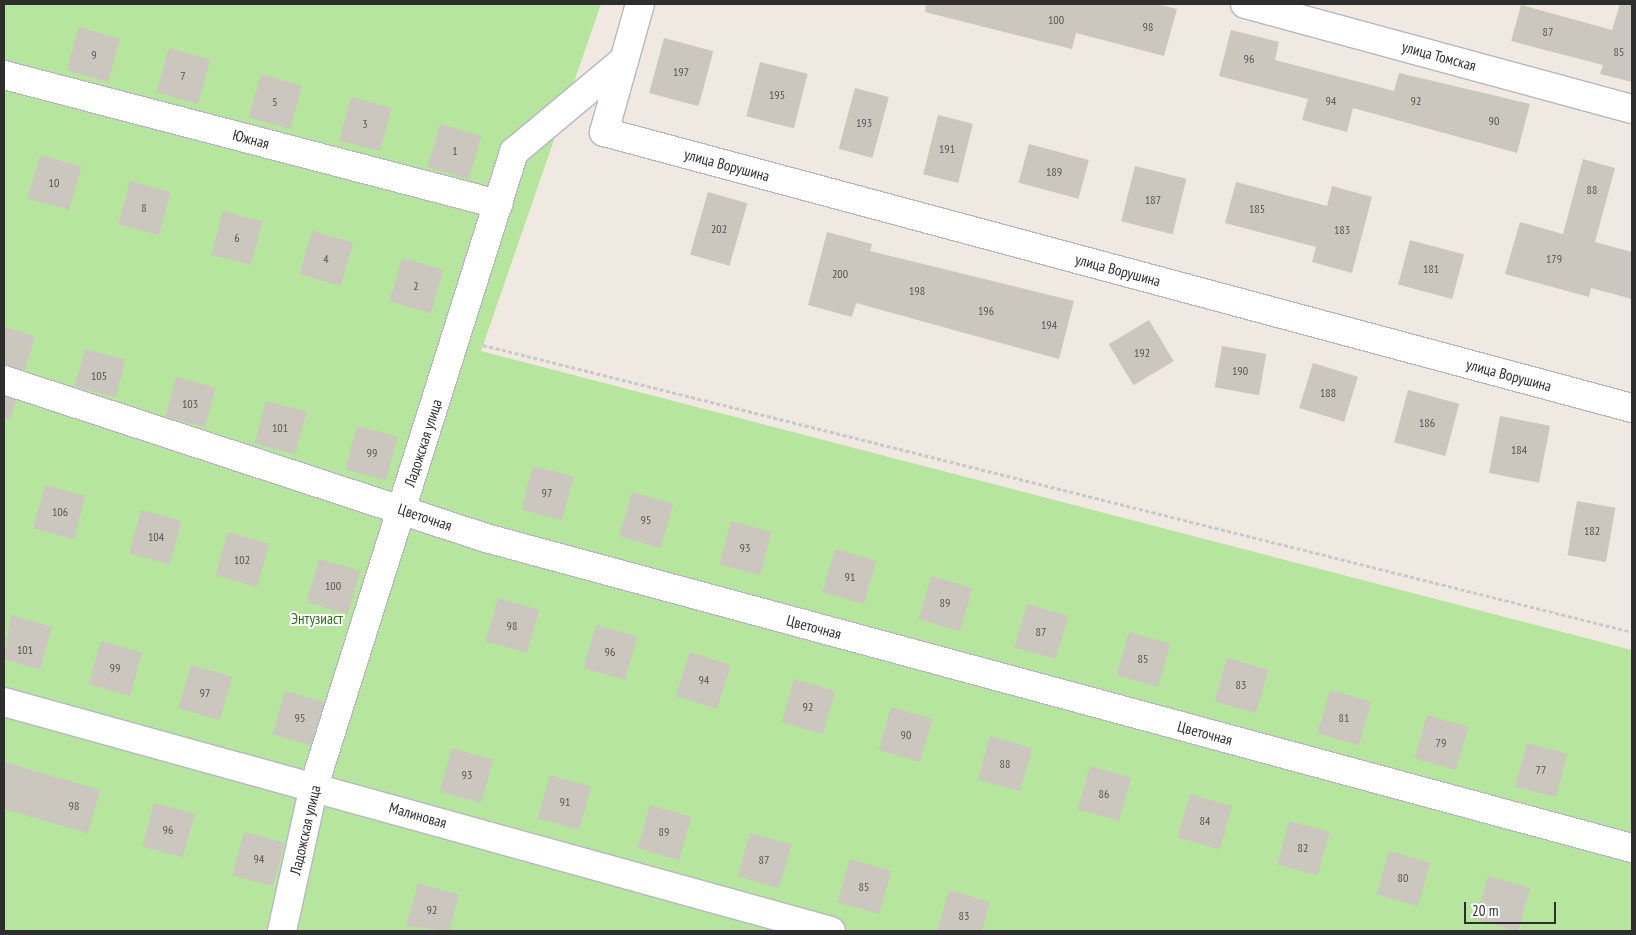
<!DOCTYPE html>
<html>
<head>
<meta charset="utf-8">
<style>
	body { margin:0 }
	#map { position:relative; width:1636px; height:935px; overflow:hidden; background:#efe9e1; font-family:"PT Sans Narrow",sans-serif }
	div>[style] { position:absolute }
	.green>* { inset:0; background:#b6e59e }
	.building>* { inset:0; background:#cbc7bf; transform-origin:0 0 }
	.path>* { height:3px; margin-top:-1.5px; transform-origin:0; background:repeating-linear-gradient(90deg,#c9c9c9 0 4px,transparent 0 6.5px) }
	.roads { filter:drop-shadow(1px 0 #b4b7c1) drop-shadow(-1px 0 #b4b7c1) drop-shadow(0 1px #b4b7c1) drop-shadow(0 -1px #b4b7c1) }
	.minor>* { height:28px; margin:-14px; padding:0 14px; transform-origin:14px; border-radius:14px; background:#fff }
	span { translate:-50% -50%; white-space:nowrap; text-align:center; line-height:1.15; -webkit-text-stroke:4px #fff; paint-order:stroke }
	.number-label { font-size:12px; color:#555452 }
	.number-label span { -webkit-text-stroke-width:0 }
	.street-label { font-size:15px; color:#2e2e2e }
	.park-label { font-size:15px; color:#2c6e1b }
	.frame { position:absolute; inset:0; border:5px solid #2e2e2e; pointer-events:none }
	.scale { position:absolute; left:1464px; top:902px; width:92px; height:22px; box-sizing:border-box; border:2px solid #2e2e2e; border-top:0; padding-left:6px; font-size:15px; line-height:18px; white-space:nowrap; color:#2e2e2e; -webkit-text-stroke:4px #fff; paint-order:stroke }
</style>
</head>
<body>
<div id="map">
	<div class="green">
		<i style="clip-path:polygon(4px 4px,601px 4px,481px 351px,1632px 650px,1632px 931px,4px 931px)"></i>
	</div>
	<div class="building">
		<i style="clip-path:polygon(926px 4px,1157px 4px,1177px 9px,1164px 56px,1076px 33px,1072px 49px,925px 12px)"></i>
		<i style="clip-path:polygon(1620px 4px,1632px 4px,1632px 82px,1600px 74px,1603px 65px,1511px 41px,1521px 5px,1612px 30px)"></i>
		<i style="left:79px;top:27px;width:43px;height:45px;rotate:16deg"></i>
		<i style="clip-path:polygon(1231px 30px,1279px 42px,1275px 60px,1394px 91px,1399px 73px,1530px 104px,1517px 153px,1353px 108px,1347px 132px,1302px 120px,1308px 99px,1219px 76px)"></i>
		<i style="left:664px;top:38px;width:51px;height:57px;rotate:15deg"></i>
		<i style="left:169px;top:48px;width:43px;height:46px;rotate:16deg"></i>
		<i style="left:760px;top:62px;width:49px;height:56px;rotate:14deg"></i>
		<i style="left:261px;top:74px;width:43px;height:45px;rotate:16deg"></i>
		<i style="left:855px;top:88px;width:35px;height:63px;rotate:15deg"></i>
		<i style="left:351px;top:97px;width:42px;height:45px;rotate:15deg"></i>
		<i style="left:938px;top:115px;width:36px;height:61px;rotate:14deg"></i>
		<i style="left:440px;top:124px;width:43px;height:45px;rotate:16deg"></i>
		<i style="left:1029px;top:144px;width:62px;height:40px;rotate:15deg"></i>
		<i style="left:40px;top:155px;width:43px;height:45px;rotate:16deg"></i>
		<i style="clip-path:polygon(1583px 159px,1615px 168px,1595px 242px,1632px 252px,1632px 299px,1591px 288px,1589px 297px,1505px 274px,1520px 222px,1563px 234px)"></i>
		<i style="left:1135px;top:166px;width:53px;height:57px;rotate:14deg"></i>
		<i style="left:130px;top:181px;width:42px;height:45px;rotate:15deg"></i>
		<i style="clip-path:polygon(1236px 182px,1327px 206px,1332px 186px,1372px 197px,1352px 273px,1312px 262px,1316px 247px,1225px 223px)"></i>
		<i style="left:708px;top:192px;width:41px;height:65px;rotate:16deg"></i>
		<i style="left:223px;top:211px;width:41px;height:45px;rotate:15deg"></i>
		<i style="left:312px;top:231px;width:43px;height:45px;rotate:16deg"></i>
		<i style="clip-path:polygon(827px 232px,872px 244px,870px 251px,1074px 301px,1059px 359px,856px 303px,852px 317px,808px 305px)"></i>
		<i style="left:1410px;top:240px;width:56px;height:46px;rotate:15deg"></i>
		<i style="left:402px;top:258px;width:43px;height:45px;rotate:16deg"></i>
		<i style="left:1149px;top:320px;width:48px;height:47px;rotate:59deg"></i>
		<i style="clip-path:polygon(4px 327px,35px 336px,25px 370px,4px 365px)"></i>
		<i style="left:1222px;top:346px;width:45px;height:42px;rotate:10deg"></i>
		<i style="left:85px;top:349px;width:42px;height:39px;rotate:15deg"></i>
		<i style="left:1313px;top:363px;width:47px;height:47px;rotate:17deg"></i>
		<i style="left:176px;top:377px;width:41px;height:41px;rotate:15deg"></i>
		<i style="left:1408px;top:390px;width:53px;height:54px;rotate:15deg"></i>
		<i style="clip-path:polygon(4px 396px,16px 400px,11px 419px,4px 418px)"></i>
		<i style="left:266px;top:401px;width:42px;height:44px;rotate:15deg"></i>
		<i style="left:1500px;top:416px;width:51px;height:58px;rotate:11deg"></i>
		<i style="left:357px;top:426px;width:42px;height:45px;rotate:15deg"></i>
		<i style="left:533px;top:466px;width:42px;height:45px;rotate:15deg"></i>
		<i style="left:45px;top:485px;width:42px;height:45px;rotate:15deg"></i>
		<i style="left:632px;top:492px;width:43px;height:46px;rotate:16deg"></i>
		<i style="left:1577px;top:501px;width:39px;height:55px;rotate:10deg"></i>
		<i style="left:141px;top:510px;width:42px;height:45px;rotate:15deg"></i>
		<i style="left:731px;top:521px;width:42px;height:45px;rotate:15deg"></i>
		<i style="left:228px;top:532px;width:43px;height:45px;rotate:16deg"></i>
		<i style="left:835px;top:549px;width:43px;height:45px;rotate:16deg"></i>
		<i style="left:319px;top:559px;width:43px;height:45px;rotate:16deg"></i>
		<i style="left:931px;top:576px;width:43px;height:45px;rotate:16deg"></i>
		<i style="left:498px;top:598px;width:43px;height:45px;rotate:16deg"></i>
		<i style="left:1027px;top:604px;width:43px;height:45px;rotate:16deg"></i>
		<i style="clip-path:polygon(11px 615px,52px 627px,40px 670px,4px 659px)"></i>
		<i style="left:596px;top:625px;width:43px;height:45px;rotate:16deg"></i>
		<i style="left:1129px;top:632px;width:43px;height:45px;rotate:16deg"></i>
		<i style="left:101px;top:641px;width:43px;height:45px;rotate:16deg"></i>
		<i style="left:690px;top:652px;width:43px;height:46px;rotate:18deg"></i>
		<i style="left:1227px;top:658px;width:43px;height:45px;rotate:16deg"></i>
		<i style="left:191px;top:665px;width:43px;height:45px;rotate:16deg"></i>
		<i style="left:794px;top:679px;width:43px;height:45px;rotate:16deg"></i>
		<i style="left:1330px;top:690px;width:43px;height:45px;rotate:16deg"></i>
		<i style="left:285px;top:691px;width:41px;height:45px;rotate:16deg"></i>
		<i style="left:891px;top:707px;width:43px;height:45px;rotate:16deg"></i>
		<i style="left:1427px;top:715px;width:43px;height:45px;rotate:16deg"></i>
		<i style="left:990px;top:736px;width:44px;height:45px;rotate:16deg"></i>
		<i style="left:1527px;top:743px;width:42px;height:45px;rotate:15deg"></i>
		<i style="left:452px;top:748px;width:43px;height:45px;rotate:16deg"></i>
		<i style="clip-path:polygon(4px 762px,100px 790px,88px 833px,4px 809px)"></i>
		<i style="left:1090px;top:766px;width:43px;height:45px;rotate:16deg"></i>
		<i style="left:550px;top:775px;width:43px;height:45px;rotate:16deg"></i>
		<i style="left:1190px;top:794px;width:44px;height:45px;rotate:16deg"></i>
		<i style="left:154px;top:803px;width:42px;height:45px;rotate:15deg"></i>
		<i style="left:650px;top:805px;width:43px;height:45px;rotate:16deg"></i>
		<i style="left:1289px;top:821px;width:42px;height:45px;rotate:15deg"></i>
		<i style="left:244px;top:832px;width:42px;height:45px;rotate:15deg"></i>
		<i style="left:750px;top:833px;width:43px;height:45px;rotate:16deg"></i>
		<i style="left:1389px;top:851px;width:43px;height:45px;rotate:16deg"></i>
		<i style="left:850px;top:859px;width:43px;height:45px;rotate:16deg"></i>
		<i style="left:1488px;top:876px;width:44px;height:45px;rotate:16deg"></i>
		<i style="clip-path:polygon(418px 883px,459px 895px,449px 931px,406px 926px)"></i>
		<i style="clip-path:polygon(949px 890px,990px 902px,982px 931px,937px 931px)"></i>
	</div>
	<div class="path">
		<i style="left:483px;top:345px;width:1184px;rotate:14.02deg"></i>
	</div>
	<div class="roads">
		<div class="minor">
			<i style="left:640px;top:4px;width:133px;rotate:105.7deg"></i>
			<i style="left:604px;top:132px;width:1064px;rotate:15.03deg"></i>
			<i style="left:1245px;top:4px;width:401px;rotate:15.2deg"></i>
			<i style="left:4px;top:75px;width:511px;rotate:14.64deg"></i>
			<i style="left:4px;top:380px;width:507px;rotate:18.15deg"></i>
			<i style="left:486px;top:538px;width:1187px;rotate:15.14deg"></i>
			<i style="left:4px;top:702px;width:858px;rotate:15.48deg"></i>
			<i style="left:282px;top:931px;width:148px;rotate:-77.6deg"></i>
			<i style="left:314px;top:786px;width:665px;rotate:-72.49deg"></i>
			<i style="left:514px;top:152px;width:143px;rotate:-39.9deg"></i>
		</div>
	</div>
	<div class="number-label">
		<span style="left:1056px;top:20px">100</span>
		<span style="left:1148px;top:27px">98</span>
		<span style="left:1548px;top:32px">87</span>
		<span style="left:1619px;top:52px">85</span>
		<span style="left:94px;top:55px">9</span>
		<span style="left:1249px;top:59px">96</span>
		<span style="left:681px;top:72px">197</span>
		<span style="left:183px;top:76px">7</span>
		<span style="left:777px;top:95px">195</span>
		<span style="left:1331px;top:101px">94</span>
		<span style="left:1416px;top:101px">92</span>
		<span style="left:275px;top:102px">5</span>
		<span style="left:1494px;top:121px">90</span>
		<span style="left:864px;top:123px">193</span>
		<span style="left:365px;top:124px">3</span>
		<span style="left:947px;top:149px">191</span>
		<span style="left:455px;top:151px">1</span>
		<span style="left:1054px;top:172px">189</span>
		<span style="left:54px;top:183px">10</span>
		<span style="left:1592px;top:190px">88</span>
		<span style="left:1153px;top:200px">187</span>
		<span style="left:144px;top:208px">8</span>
		<span style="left:1257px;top:209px">185</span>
		<span style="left:719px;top:229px">202</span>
		<span style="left:1342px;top:230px">183</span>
		<span style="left:237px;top:238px">6</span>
		<span style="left:326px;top:259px">4</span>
		<span style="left:1554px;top:259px">179</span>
		<span style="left:1431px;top:269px">181</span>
		<span style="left:840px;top:274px">200</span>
		<span style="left:416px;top:286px">2</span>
		<span style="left:917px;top:291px">198</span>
		<span style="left:986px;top:311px">196</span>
		<span style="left:1049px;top:325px">194</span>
		<span style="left:1142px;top:353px">192</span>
		<span style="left:1240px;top:371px">190</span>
		<span style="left:99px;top:376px">105</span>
		<span style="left:1328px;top:393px">188</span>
		<span style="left:190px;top:404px">103</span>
		<span style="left:1427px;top:423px">186</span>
		<span style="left:280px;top:428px">101</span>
		<span style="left:1519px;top:450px">184</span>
		<span style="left:372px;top:453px">99</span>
		<span style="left:547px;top:493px">97</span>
		<span style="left:60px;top:512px">106</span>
		<span style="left:646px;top:520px">95</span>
		<span style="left:1592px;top:531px">182</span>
		<span style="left:156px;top:537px">104</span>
		<span style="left:745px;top:548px">93</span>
		<span style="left:242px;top:560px">102</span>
		<span style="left:850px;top:577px">91</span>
		<span style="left:333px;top:586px">100</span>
		<span style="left:945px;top:603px">89</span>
		<span style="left:512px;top:626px">98</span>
		<span style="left:1041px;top:632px">87</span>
		<span style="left:25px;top:650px">101</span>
		<span style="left:610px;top:652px">96</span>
		<span style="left:1143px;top:659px">85</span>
		<span style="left:115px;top:668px">99</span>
		<span style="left:704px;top:680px">94</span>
		<span style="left:1241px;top:685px">83</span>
		<span style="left:205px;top:693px">97</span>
		<span style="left:808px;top:707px">92</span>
		<span style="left:300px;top:718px">95</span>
		<span style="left:1344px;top:718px">81</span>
		<span style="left:906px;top:735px">90</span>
		<span style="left:1441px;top:743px">79</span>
		<span style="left:1005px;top:764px">88</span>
		<span style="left:1541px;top:770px">77</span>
		<span style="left:467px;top:775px">93</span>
		<span style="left:1104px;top:794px">86</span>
		<span style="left:565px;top:802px">91</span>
		<span style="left:74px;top:806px">98</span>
		<span style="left:1205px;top:821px">84</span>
		<span style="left:168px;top:830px">96</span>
		<span style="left:664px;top:832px">89</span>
		<span style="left:1303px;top:848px">82</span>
		<span style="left:259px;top:859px">94</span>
		<span style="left:764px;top:860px">87</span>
		<span style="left:1403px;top:878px">80</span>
		<span style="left:864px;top:887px">85</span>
		<span style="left:432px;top:910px">92</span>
		<span style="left:964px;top:916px">83</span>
	</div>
	<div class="street-label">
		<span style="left:1439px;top:56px;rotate:15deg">улица Томская</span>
		<span style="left:251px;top:139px;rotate:15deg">Южная</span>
		<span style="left:727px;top:165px;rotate:15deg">улица Ворушина</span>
		<span style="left:1118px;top:270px;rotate:15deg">улица Ворушина</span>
		<span style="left:1509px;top:375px;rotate:15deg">улица Ворушина</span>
		<span style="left:423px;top:443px;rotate:-72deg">Ладожская улица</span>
		<span style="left:425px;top:517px;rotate:19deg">Цветочная</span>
		<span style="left:814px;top:627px;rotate:15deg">Цветочная</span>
		<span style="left:1205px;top:733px;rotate:15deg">Цветочная</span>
		<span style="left:418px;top:815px;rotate:16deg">Малиновая</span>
		<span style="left:305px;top:830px;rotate:-77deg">Ладожская улица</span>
	</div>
	<div class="park-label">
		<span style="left:317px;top:619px">Энтузиаст</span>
	</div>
	<div class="frame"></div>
	<div class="scale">20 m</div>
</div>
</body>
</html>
